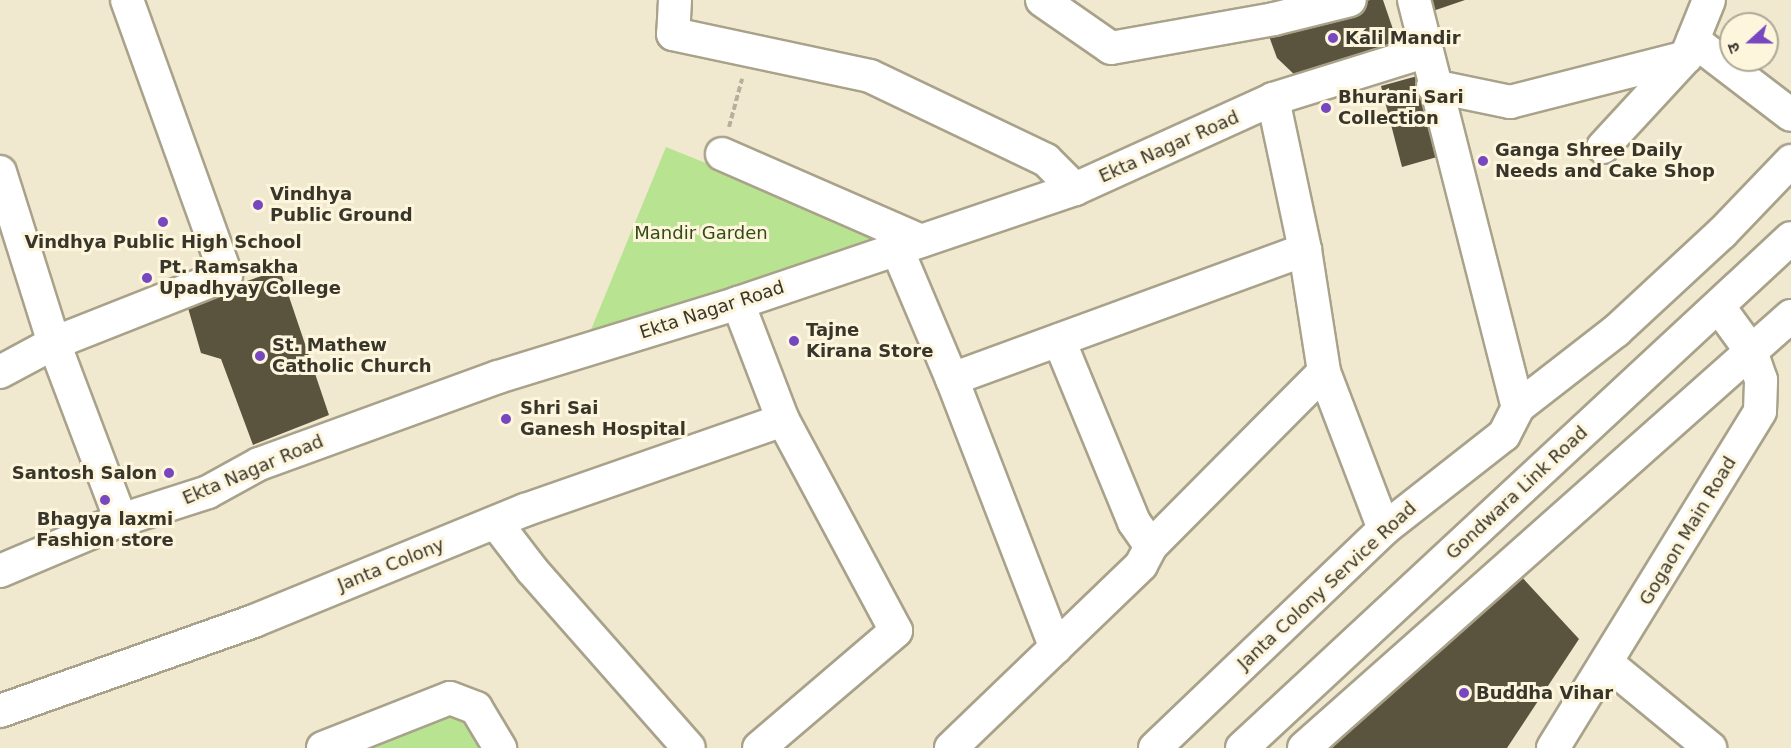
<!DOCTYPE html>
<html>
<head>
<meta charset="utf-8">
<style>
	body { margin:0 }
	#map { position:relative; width:1791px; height:748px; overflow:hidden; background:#f0e8cf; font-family:"DejaVu Sans","Noto Sans Devanagari",sans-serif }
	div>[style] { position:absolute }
	.green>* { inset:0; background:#b8e492 }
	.building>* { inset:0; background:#5a533e }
	.path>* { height:4px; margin-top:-2px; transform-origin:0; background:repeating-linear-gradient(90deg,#b6af9b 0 6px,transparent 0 9px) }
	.roads { filter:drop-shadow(2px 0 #a9a28a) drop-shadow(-2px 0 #a9a28a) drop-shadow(0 2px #a9a28a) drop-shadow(0 -2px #a9a28a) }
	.minor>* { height:32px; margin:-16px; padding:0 16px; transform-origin:16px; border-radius:16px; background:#fff }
	.dots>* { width:16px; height:16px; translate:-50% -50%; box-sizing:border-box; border:3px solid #fdf5dc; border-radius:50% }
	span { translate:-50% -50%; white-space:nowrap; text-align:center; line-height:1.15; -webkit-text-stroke:6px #fdf5dc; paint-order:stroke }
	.poi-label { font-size:18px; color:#38352b; font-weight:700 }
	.left { translate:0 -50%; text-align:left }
	.right { translate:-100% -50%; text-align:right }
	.street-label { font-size:18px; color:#38352b }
	.park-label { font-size:18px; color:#324d13 }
	.north { position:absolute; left:1719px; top:12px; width:60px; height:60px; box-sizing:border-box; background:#fdf5dc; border:2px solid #aea895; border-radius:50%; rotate:249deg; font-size:16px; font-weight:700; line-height:24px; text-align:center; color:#38352b }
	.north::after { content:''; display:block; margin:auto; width:21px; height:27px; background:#7647bf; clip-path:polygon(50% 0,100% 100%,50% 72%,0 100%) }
</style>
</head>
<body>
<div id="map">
	<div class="green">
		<i style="clip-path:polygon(666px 147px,897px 240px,588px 337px)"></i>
		<i style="clip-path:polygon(450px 698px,500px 748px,323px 748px)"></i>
	</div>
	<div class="building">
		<i style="clip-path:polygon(1370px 0,1383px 0,1399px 47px,1298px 78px,1277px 58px,1266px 28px)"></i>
		<i style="clip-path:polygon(1424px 0,1465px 0,1427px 13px)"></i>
		<i style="clip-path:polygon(1421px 75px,1437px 157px,1402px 167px,1381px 86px)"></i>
		<i style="clip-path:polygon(280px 270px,329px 415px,253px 445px,221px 359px,201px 353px,186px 301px)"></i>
		<i style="clip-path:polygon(1519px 574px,1579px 639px,1507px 748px,1324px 748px)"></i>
	</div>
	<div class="path">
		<i style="left:729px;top:127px;width:50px;rotate:-74.8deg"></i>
	</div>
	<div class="roads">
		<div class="minor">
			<i style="left:675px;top:0;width:34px;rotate:93deg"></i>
			<i style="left:673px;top:34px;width:201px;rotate:12deg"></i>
			<i style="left:870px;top:76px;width:195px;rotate:25.5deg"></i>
			<i style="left:1046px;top:160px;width:41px;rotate:45deg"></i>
			<i style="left:1042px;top:0;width:84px;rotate:34.8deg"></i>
			<i style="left:1111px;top:48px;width:166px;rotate:-10.1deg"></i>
			<i style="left:1274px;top:19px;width:78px;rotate:-14deg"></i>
			<i style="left:1414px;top:0;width:420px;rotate:75.7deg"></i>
			<i style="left:1693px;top:40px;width:123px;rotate:37.4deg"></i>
			<i style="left:1433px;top:86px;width:79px;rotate:11.7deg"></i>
			<i style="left:1510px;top:102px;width:182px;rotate:-14.3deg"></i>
			<i style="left:1273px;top:99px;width:154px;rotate:78deg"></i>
			<i style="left:1305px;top:250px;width:123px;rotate:81.1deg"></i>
			<i style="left:1324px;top:372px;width:168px;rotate:69.1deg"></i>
			<i style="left:1603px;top:147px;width:122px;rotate:-47.3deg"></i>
			<i style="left:1686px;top:57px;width:61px;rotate:-68deg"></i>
			<i style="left:722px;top:154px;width:217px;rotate:23.6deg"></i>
			<i style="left:0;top:172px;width:179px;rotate:72.5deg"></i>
			<i style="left:54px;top:343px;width:189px;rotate:69.3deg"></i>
			<i style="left:897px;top:249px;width:141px;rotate:67.1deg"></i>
			<i style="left:952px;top:379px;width:288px;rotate:68.9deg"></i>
			<i style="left:738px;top:303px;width:125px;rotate:69deg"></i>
			<i style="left:783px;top:420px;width:239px;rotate:61.8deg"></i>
			<i style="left:896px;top:631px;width:180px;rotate:139.5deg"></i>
			<i style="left:1059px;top:340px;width:197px;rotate:67.6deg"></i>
			<i style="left:1134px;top:522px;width:29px;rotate:55deg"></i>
			<i style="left:0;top:372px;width:61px;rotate:-28.2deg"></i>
			<i style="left:54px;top:343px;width:185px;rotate:-21.6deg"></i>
			<i style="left:226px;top:275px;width:292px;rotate:-109.8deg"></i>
			<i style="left:952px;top:379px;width:376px;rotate:-20.1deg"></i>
			<i style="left:496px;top:523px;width:59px;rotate:52.5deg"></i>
			<i style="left:532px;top:570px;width:237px;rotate:48.6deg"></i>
			<i style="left:0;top:571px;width:131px;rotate:-22.9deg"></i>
			<i style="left:121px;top:520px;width:91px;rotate:-17.8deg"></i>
			<i style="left:208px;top:492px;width:58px;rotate:-28.8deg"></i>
			<i style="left:259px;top:464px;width:254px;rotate:-20deg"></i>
			<i style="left:498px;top:377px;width:251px;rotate:-17.1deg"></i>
			<i style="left:738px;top:303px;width:356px;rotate:-18.7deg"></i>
			<i style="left:1075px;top:189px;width:217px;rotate:-24.4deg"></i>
			<i style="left:1273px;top:99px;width:158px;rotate:-17.3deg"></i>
			<i style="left:1607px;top:663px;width:134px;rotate:39.5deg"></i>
			<i style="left:0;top:711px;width:269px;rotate:-19.5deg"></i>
			<i style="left:254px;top:621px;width:293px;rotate:-22.3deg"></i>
			<i style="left:525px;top:510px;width:273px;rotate:-19.2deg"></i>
			<i style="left:323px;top:748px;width:136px;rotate:-21.5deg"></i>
			<i style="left:450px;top:698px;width:28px;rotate:21deg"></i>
			<i style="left:476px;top:708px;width:47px;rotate:59deg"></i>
			<i style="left:951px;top:748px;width:264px;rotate:-43.9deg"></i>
			<i style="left:1141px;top:565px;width:21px;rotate:-62deg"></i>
			<i style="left:1151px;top:546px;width:245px;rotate:-45.2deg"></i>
			<i style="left:1155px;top:748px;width:317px;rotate:-43.7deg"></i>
			<i style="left:1384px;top:529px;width:152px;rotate:-38.1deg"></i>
			<i style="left:1504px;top:435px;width:31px;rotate:-63deg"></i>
			<i style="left:1518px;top:407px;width:124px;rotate:-37.8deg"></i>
			<i style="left:1616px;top:331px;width:144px;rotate:-42.8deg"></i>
			<i style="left:1722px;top:233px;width:100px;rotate:-46.2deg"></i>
			<i style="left:1242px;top:748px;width:749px;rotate:-42.89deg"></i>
			<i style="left:1304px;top:748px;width:651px;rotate:-41.58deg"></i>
			<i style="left:1553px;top:748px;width:395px;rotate:-58.4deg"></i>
			<i style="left:1760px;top:411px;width:31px;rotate:-88deg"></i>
			<i style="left:1761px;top:380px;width:31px;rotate:-109deg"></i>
			<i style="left:1751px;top:351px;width:54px;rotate:-126deg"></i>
		</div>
	</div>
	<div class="dots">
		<i style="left:1333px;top:38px;background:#7647bf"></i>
		<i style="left:1326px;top:108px;background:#7647bf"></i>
		<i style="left:1483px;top:161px;background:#7647bf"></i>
		<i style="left:258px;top:205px;background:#7647bf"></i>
		<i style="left:163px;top:222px;background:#7647bf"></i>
		<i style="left:147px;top:278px;background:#7647bf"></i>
		<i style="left:794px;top:341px;background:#7647bf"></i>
		<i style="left:260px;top:356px;background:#7647bf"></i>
		<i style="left:506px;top:419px;background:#7647bf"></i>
		<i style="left:169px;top:473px;background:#7647bf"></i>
		<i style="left:105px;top:500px;background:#7647bf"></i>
		<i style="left:1464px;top:693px;background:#7647bf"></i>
	</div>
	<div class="poi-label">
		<span class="left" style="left:1345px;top:38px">Kali Mandir</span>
		<span class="left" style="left:1338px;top:108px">Bhurani Sari<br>Collection</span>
		<span class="left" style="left:1495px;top:161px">Ganga Shree Daily<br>Needs and Cake Shop</span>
		<span class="left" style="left:270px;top:205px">Vindhya<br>Public Ground</span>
		<span style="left:163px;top:242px">Vindhya Public High School</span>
		<span class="left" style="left:159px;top:278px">Pt. Ramsakha<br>Upadhyay College</span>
		<span class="left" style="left:806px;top:341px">Tajne<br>Kirana Store</span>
		<span class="left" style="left:272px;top:356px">St. Mathew<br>Catholic Church</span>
		<span class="left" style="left:520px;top:419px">Shri Sai<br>Ganesh Hospital</span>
		<span class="right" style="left:157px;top:473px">Santosh Salon</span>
		<span style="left:105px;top:530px">Bhagya laxmi<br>Fashion store</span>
		<span class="left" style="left:1476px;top:693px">Buddha Vihar</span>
	</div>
	<div class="street-label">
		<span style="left:1169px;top:147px;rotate:-24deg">Ekta Nagar Road</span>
		<span style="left:712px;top:310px;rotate:-18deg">Ekta Nagar Road</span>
		<span style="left:253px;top:470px;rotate:-23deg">Ekta Nagar Road</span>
		<span style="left:1517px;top:493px;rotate:-43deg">Gondwara Link Road</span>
		<span style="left:1688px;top:531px;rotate:-59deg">Gogaon Main Road</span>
		<span style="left:391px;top:565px;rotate:-22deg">Janta Colony</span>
		<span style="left:1327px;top:586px;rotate:-43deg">Janta Colony Service Road</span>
	</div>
	<div class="park-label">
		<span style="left:701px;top:233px">Mandir Garden</span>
	</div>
	<div class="north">उ</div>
</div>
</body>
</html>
